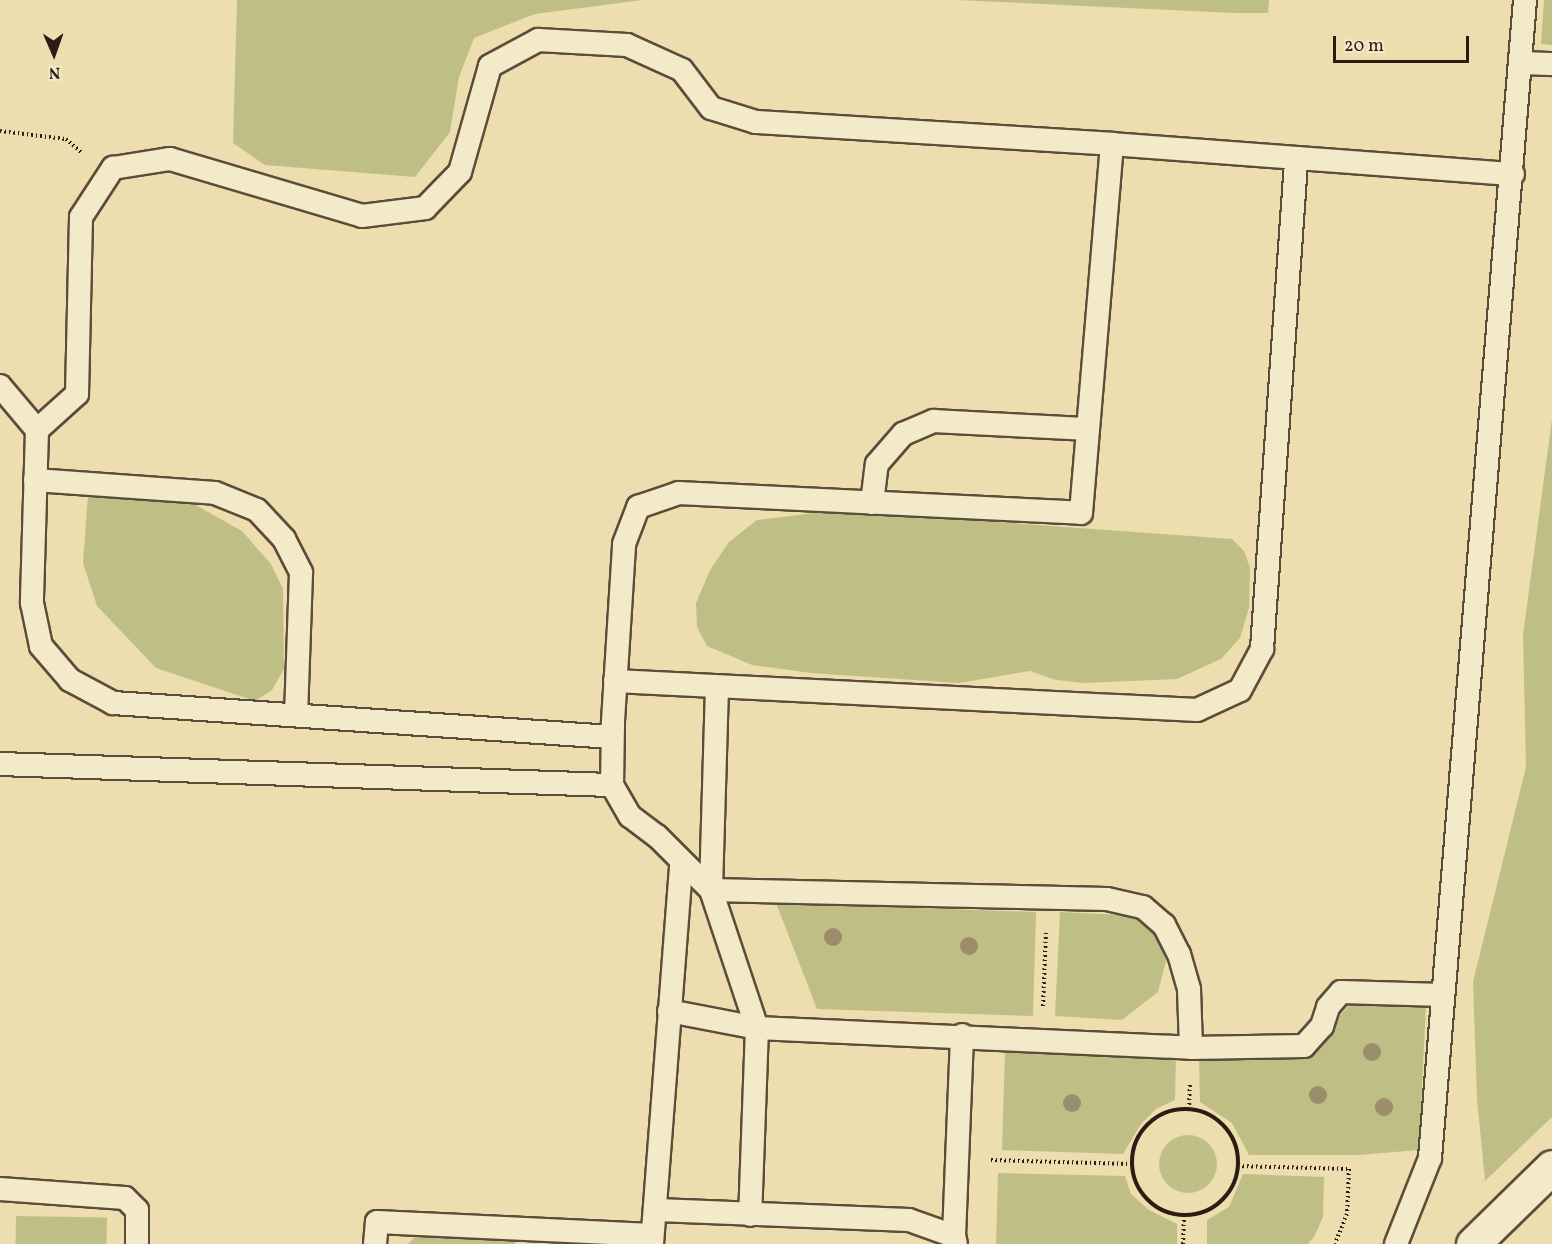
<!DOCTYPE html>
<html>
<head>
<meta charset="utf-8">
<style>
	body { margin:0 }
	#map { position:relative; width:1552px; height:1244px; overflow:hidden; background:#ecdeae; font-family:Vollkorn,serif }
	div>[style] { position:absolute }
	.green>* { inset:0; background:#bfbf85; transform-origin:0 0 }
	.round { border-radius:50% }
	.path>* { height:4px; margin-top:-2px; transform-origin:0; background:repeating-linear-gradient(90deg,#2e1c14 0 1.5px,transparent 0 4.5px) }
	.path>.ring { margin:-2px; padding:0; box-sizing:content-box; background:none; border:4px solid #2e1c14; border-radius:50% }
	.roads { filter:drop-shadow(2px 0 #5e4c3a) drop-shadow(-2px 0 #5e4c3a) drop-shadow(0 2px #5e4c3a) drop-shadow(0 -2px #5e4c3a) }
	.service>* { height:22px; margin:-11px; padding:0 11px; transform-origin:11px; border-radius:11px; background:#f3eaca }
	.minor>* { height:33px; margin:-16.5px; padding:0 16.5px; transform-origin:16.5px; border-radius:16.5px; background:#f3eaca }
	.trees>* { width:18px; height:18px; margin:-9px; border-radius:50%; background:#9c8e6c }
	span { translate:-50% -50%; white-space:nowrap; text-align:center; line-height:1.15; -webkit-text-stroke:4.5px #f3eaca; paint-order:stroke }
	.north { position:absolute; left:24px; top:24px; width:60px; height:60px; -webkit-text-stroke:4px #f3eaca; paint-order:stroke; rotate:178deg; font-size:16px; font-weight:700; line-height:24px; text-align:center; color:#2e1c14 }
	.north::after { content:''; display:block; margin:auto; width:21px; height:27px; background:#2e1c14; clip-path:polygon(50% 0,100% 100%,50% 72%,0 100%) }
	.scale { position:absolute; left:1333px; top:36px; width:136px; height:27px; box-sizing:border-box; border:3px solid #2e1c14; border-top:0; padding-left:8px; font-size:18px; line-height:21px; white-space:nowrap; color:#2e1c14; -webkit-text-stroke:4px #f3eaca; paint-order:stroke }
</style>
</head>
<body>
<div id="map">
	<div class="green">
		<i style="clip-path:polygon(237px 0,642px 0,535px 14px,474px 38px,459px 77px,450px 132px,415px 177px,265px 165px,233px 143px)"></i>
		<i style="clip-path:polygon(957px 0,1269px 0,1268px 13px,1234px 13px)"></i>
		<i style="clip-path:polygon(1544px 0,1552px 0,1552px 45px,1541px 44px)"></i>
		<i style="clip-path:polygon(1552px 419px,1552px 1117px,1485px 1181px,1477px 1099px,1473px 982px,1526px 767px,1523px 635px)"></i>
		<i style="clip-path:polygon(88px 496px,192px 503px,242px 531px,271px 564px,283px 589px,284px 669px,272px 690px,255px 701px,156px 668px,97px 606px,83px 563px)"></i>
		<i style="clip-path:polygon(815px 513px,941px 518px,1232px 539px,1244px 551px,1250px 568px,1249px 608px,1240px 638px,1221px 659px,1177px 679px,1084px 683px,1056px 680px,1030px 671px,959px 683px,811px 673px,752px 665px,707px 646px,697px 627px,696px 603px,710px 570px,729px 542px,757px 520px)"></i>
		<i style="clip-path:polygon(776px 903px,1036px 912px,1033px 1016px,817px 1009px)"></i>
		<i style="clip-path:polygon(1060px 912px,1124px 915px,1140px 920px,1159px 939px,1166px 961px,1158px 992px,1122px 1020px,1055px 1016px)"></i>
		<i style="clip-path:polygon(1354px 999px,1426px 1004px,1419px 1150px,1358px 1155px,1249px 1155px,1232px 1123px,1200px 1102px,1199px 1056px,1329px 1029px)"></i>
		<i style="clip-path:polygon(1005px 1048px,1176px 1054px,1175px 1100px,1156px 1109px,1141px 1124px,1123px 1154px,1002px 1150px)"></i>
		<i class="round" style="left:1159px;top:1135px;width:58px;height:58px"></i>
		<i style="clip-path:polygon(998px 1173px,1125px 1176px,1131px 1194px,1149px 1210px,1177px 1224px,1177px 1244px,996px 1244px)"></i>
		<i style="clip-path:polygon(1243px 1174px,1324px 1177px,1323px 1217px,1314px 1237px,1308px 1244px,1207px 1244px,1207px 1220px,1229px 1207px)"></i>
		<i style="left:16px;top:1216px;width:91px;height:28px;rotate:1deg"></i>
		<i style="clip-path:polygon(416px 1236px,515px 1241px,515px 1244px,408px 1244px)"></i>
	</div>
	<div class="path">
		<i style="left:0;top:131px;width:66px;rotate:6.9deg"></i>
		<i style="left:66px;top:139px;width:21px;rotate:41deg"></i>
		<i style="left:1043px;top:1006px;width:74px;rotate:-87.7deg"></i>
		<i class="ring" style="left:1132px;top:1109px;width:102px;height:102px"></i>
		<i style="left:1189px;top:1109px;width:26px;rotate:-88deg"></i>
		<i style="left:991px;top:1160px;width:140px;rotate:1.6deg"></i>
		<i style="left:1238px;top:1166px;width:111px;rotate:1.5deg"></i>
		<i style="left:1349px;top:1169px;width:45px;rotate:92.5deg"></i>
		<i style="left:1347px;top:1214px;width:32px;rotate:112deg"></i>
		<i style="left:1183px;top:1244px;width:28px;rotate:-88deg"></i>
	</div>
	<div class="roads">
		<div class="service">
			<i style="left:1520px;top:63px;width:32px;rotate:2deg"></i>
			<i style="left:0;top:386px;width:57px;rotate:49.9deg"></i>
			<i style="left:37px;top:430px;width:173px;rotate:91.7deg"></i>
			<i style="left:32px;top:603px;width:44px;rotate:78.2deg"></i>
			<i style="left:41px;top:646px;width:45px;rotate:49.5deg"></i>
			<i style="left:70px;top:680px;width:49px;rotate:28.1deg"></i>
			<i style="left:113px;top:703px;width:500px;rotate:3.9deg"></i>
			<i style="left:612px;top:737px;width:193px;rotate:-86.4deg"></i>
			<i style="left:624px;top:544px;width:40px;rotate:-69deg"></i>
			<i style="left:638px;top:507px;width:43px;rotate:-18.9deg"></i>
			<i style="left:679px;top:493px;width:402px;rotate:2.8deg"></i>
			<i style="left:1081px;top:513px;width:370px;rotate:-85.2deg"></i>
			<i style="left:1112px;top:144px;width:402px;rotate:4.3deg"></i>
			<i style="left:37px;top:430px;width:54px;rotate:-42deg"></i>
			<i style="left:77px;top:394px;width:177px;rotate:-88.7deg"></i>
			<i style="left:81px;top:217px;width:59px;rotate:-56.9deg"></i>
			<i style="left:113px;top:168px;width:58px;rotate:-9deg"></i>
			<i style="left:170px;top:159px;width:200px;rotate:16.5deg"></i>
			<i style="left:362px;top:216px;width:64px;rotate:-7.2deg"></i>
			<i style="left:425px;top:208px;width:50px;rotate:-45.8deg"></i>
			<i style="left:460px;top:172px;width:110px;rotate:-74.2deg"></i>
			<i style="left:490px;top:66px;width:55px;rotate:-28.4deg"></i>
			<i style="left:538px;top:40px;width:89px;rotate:3.2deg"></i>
			<i style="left:627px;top:45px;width:60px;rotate:24.4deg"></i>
			<i style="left:682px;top:70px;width:48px;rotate:52.7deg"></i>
			<i style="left:711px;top:108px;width:47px;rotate:17.3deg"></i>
			<i style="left:756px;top:122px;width:357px;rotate:3.5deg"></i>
			<i style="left:35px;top:480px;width:180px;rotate:4.1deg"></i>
			<i style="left:215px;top:493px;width:45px;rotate:22deg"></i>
			<i style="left:257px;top:510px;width:40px;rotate:47deg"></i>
			<i style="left:284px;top:539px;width:38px;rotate:63deg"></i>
			<i style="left:301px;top:573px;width:142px;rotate:92deg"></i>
			<i style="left:872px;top:503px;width:39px;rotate:-83deg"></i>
			<i style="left:877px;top:464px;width:40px;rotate:-49deg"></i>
			<i style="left:903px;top:434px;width:34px;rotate:-23deg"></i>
			<i style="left:934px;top:421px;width:154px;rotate:3deg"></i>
			<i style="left:615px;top:681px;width:583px;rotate:2.85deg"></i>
			<i style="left:1197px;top:710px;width:47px;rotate:-24.9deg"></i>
			<i style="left:1240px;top:690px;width:47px;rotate:-61.8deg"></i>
			<i style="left:1262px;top:649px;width:492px;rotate:-86deg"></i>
			<i style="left:717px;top:687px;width:203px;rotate:91.7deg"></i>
			<i style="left:711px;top:890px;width:145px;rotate:71.6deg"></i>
			<i style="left:757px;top:1028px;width:187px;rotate:92.1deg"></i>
			<i style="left:613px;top:723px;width:62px;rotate:90.9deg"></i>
			<i style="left:612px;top:785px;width:36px;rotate:60deg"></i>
			<i style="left:630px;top:816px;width:34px;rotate:37deg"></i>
			<i style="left:657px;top:836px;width:76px;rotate:45deg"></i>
			<i style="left:711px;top:890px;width:396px;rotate:1.3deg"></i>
			<i style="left:1107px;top:899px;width:37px;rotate:13deg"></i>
			<i style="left:1143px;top:907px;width:28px;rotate:41deg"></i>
			<i style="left:1164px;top:925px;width:33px;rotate:63deg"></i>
			<i style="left:1179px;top:954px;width:37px;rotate:74deg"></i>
			<i style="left:1189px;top:990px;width:58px;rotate:88deg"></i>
			<i style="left:0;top:764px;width:612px;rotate:1.97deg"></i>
			<i style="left:669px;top:1011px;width:90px;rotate:10.9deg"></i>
			<i style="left:757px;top:1028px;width:434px;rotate:2.6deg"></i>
			<i style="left:1191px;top:1048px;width:113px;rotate:-1deg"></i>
			<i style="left:1304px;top:1046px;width:27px;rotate:-48deg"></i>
			<i style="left:1322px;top:1026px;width:20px;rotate:-72deg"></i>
			<i style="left:1328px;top:1007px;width:20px;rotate:-49deg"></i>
			<i style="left:1341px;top:992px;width:102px;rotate:1.7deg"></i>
			<i style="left:0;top:1189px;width:125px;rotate:4.1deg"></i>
			<i style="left:125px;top:1198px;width:17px;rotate:45deg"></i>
			<i style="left:137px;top:1210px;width:34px;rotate:90deg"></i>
			<i style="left:657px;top:1210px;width:252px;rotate:2.3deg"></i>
			<i style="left:909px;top:1220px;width:48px;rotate:19.6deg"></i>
			<i style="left:954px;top:1236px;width:8px;rotate:76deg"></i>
			<i style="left:954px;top:1236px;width:201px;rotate:-87.7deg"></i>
			<i style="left:375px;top:1244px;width:22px;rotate:-85deg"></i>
			<i style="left:377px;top:1222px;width:275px;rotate:2.7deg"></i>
			<i style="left:652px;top:1244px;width:381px;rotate:-85.6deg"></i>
			<i style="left:1396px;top:1244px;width:92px;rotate:-68.4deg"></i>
			<i style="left:1430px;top:1158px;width:1162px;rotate:-85.31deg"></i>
		</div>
		<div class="minor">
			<i style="left:1473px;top:1244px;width:110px;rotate:-44.3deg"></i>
		</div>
	</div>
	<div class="trees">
		<i style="left:833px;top:937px"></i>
		<i style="left:969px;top:946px"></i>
		<i style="left:1372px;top:1052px"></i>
		<i style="left:1318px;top:1095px"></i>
		<i style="left:1072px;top:1103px"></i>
		<i style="left:1384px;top:1107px"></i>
	</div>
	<div class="north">N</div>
	<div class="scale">20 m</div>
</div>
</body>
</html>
